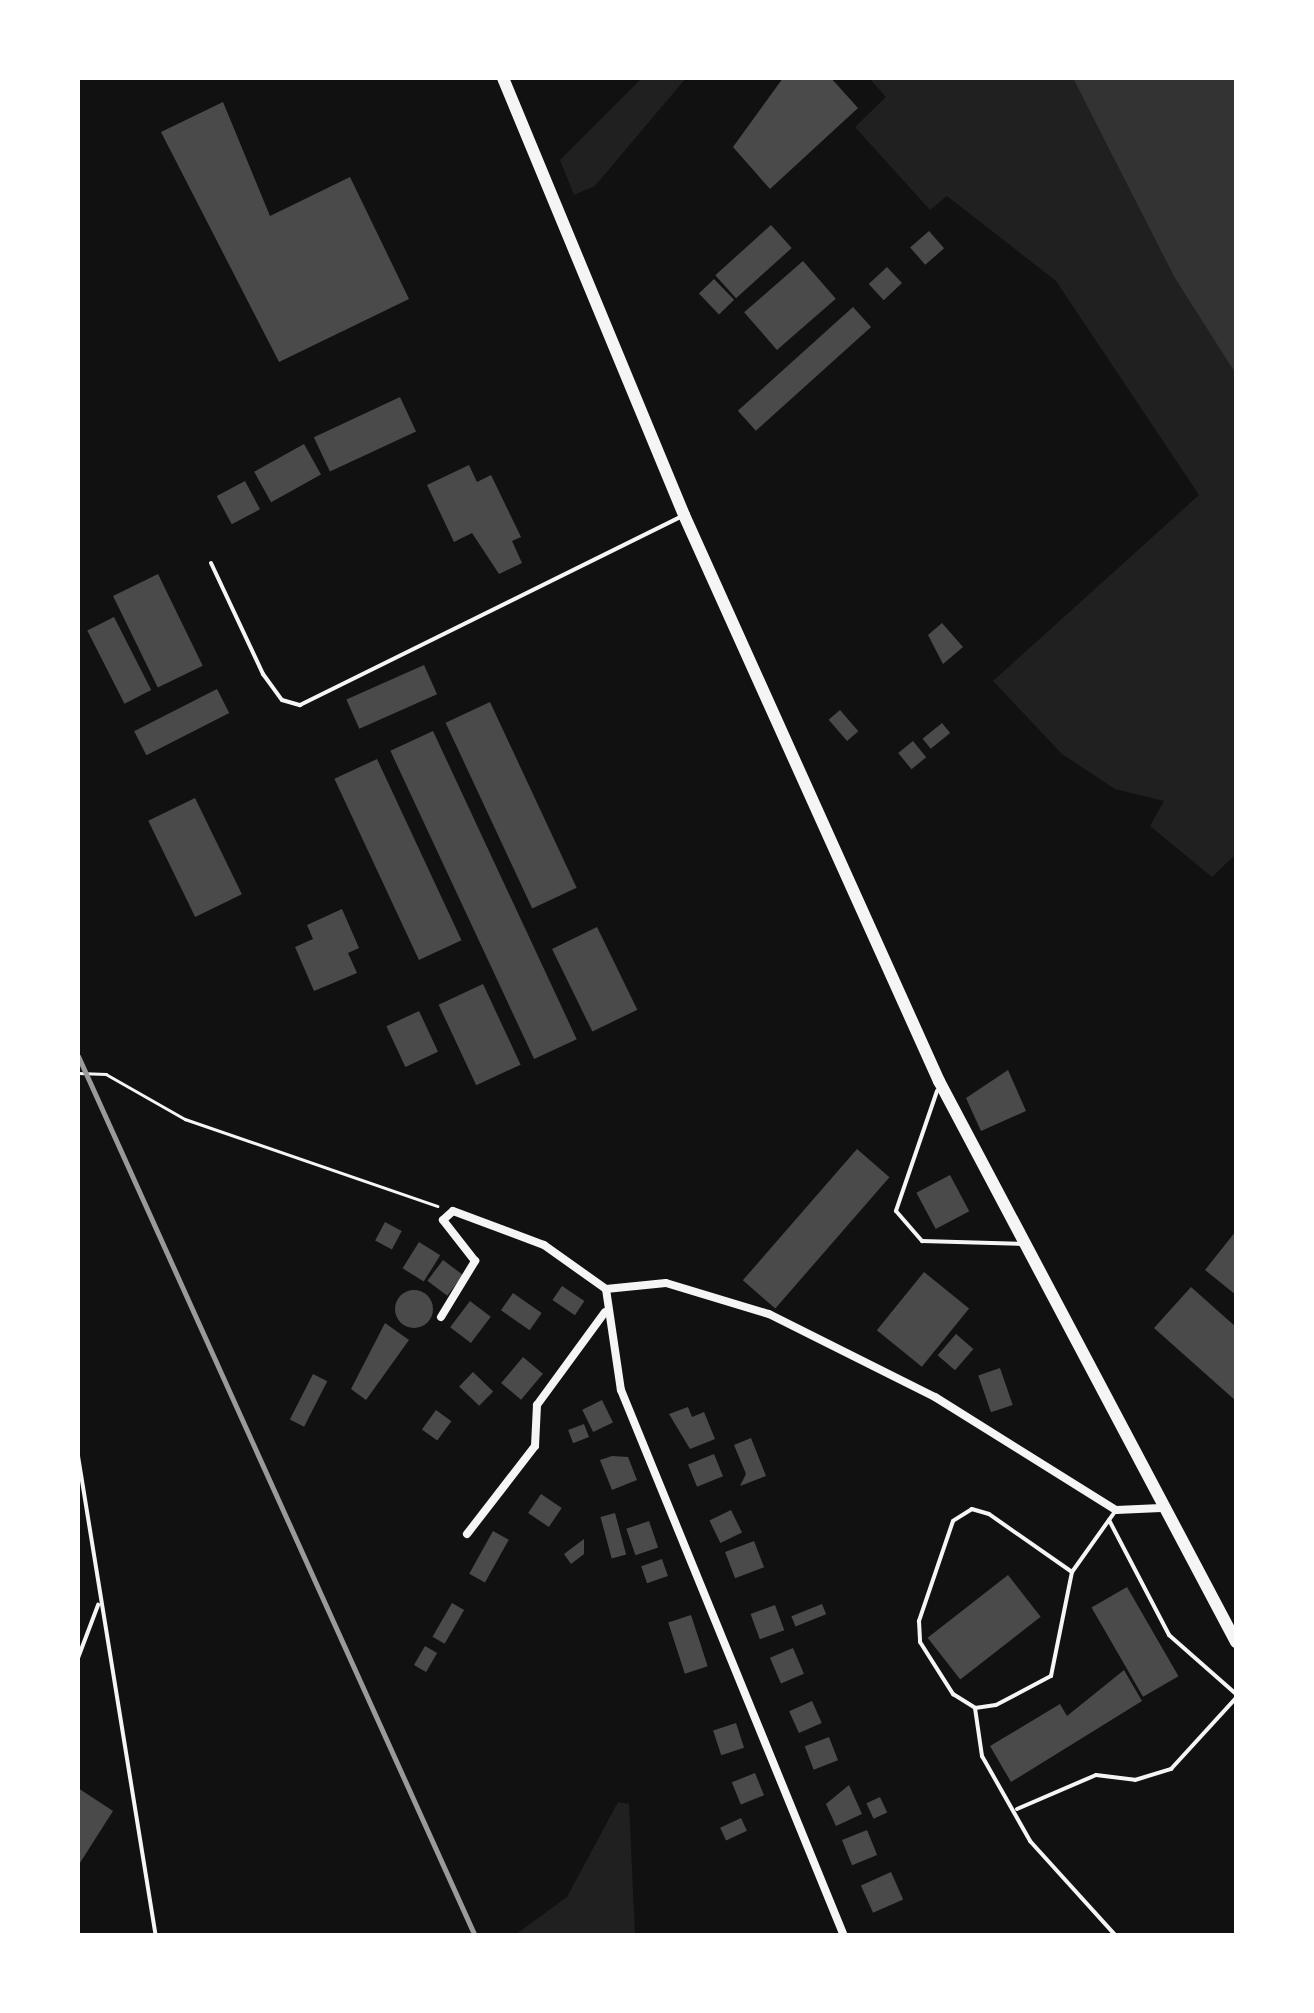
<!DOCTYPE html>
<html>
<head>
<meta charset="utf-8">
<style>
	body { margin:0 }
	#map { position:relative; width:1314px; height:2013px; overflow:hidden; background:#111; font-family:Overpass,sans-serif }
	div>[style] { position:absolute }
	.green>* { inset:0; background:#202020 }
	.water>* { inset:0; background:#333 }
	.building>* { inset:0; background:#4a4a4a; transform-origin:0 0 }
	.round { border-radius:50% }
	.path>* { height:2.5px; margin:-1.25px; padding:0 1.25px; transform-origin:1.25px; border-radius:1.25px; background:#f5f5f5 }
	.service>* { height:4px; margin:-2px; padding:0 2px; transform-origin:2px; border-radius:2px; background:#f5f5f5 }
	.minor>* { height:8px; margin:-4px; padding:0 4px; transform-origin:4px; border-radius:4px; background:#f5f5f5 }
	.primary>* { height:12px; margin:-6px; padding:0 6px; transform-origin:6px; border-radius:6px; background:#f5f5f5 }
	.rail>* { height:5px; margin:-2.5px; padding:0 2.5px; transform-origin:2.5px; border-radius:2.5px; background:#9a9a9a }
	span { translate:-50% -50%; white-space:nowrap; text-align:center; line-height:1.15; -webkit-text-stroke:10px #fff; paint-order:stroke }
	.frame { position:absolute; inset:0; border:80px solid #fff; pointer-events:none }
</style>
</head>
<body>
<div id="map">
	<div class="green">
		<i style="clip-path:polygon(642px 78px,686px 78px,595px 186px,574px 195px,560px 160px)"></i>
		<i style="clip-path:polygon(869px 78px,1073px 78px,1236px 374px,1236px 854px,1212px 877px,1150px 826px,1164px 801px,1115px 789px,1062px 754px,993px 681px,1199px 495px,1056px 281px,947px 196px,930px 210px,855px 127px,886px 97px)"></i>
		<i style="clip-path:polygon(618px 1802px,629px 1804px,635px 1935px,515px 1935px,567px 1897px)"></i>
	</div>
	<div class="water">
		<i style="clip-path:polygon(1073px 78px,1236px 78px,1236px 374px,1175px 278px)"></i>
	</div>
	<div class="building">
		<i style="clip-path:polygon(783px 78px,831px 78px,858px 108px,770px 189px,733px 147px)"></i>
		<i style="clip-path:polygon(223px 102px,270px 216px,350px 177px,409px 299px,279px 362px,161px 132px)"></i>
		<i style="left:771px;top:225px;width:31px;height:75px;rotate:48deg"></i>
		<i style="left:929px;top:231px;width:23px;height:25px;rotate:49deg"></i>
		<i style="left:803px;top:261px;width:50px;height:78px;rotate:49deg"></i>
		<i style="left:887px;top:267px;width:22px;height:25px;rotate:47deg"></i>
		<i style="left:714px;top:279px;width:29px;height:21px;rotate:46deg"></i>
		<i style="left:853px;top:307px;width:27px;height:155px;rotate:48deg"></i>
		<i style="left:400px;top:397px;width:38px;height:95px;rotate:65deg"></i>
		<i style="left:304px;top:444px;width:35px;height:57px;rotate:61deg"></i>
		<i style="clip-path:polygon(469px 465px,477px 482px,491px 475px,521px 537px,512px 541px,522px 563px,499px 574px,472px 533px,454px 542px,427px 485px)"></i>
		<i style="left:245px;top:481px;width:32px;height:32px;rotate:62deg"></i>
		<i style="left:158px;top:574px;width:102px;height:50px;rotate:64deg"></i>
		<i style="left:114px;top:617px;width:82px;height:30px;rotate:63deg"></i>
		<i style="clip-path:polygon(942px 623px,963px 647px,943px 664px,928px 635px)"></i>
		<i style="left:424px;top:665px;width:32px;height:85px;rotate:66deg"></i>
		<i style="left:217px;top:689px;width:27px;height:93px;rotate:63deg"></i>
		<i style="left:490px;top:702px;width:205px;height:49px;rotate:65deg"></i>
		<i style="left:840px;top:710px;width:28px;height:15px;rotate:49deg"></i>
		<i style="left:942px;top:723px;width:13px;height:25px;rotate:51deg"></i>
		<i style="left:433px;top:731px;width:340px;height:47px;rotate:65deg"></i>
		<i style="left:913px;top:741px;width:21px;height:19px;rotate:51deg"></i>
		<i style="left:377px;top:759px;width:200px;height:47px;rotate:65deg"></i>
		<i style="left:195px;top:798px;width:107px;height:52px;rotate:64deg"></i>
		<i style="clip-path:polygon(342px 909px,359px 948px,348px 953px,357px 973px,314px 991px,295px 947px,313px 939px,307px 925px)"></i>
		<i style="left:597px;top:927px;width:92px;height:50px;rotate:64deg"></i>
		<i style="left:483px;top:984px;width:89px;height:49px;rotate:65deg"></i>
		<i style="left:419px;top:1011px;width:45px;height:36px;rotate:65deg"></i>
		<i style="clip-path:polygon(1008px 1070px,1026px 1111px,981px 1131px,966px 1098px)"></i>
		<i style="left:857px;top:1149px;width:43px;height:174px;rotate:41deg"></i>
		<i style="left:950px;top:1175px;width:41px;height:38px;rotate:62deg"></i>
		<i style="left:385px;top:1222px;width:19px;height:21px;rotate:28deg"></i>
		<i style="clip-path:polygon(1236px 1231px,1236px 1295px,1205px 1270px)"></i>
		<i style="left:419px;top:1242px;width:25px;height:31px;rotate:32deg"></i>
		<i style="left:443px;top:1260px;width:25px;height:26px;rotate:37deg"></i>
		<i style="left:924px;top:1272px;width:58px;height:75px;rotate:39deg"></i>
		<i style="left:562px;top:1286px;width:27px;height:17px;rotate:34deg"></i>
		<i style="clip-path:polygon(1191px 1287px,1236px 1327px,1236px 1401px,1154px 1328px)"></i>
		<i class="round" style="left:395px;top:1290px;width:38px;height:38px"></i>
		<i style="left:513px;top:1293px;width:35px;height:21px;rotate:35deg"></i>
		<i style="left:470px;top:1301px;width:26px;height:33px;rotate:37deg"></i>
		<i style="clip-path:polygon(385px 1323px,409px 1340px,366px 1400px,351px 1389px)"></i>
		<i style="left:956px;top:1334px;width:23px;height:28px;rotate:41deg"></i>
		<i style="left:523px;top:1357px;width:26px;height:34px;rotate:40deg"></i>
		<i style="left:1000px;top:1368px;width:39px;height:23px;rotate:71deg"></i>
		<i style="left:473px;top:1372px;width:28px;height:20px;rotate:44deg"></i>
		<i style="left:313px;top:1374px;width:16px;height:51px;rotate:27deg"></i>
		<i style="left:602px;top:1400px;width:25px;height:22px;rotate:64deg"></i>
		<i style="clip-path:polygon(688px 1407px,692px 1417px,704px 1412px,715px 1439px,690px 1449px,669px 1414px)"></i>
		<i style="left:436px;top:1410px;width:19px;height:24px;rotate:36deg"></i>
		<i style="left:584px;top:1424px;width:14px;height:17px;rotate:69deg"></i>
		<i style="clip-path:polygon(751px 1438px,766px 1476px,740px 1486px,746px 1474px,734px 1445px)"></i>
		<i style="left:714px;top:1454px;width:24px;height:28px;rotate:68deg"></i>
		<i style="clip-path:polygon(612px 1456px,628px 1457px,637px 1480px,612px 1490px,600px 1460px)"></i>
		<i style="left:541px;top:1494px;width:25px;height:23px;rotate:34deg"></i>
		<i style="left:731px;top:1510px;width:25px;height:24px;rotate:64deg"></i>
		<i style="left:615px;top:1513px;width:43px;height:15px;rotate:75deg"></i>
		<i style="left:649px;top:1521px;width:28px;height:24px;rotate:71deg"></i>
		<i style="left:493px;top:1531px;width:18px;height:49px;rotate:29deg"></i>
		<i style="clip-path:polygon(584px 1539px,584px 1554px,571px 1564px,564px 1554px)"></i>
		<i style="left:754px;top:1541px;width:28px;height:31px;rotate:69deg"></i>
		<i style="left:662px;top:1559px;width:18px;height:22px;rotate:71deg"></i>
		<i style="left:1008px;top:1575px;width:53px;height:102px;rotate:52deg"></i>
		<i style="left:1127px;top:1587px;width:103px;height:41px;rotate:60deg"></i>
		<i style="left:452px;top:1603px;width:14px;height:39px;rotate:30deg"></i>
		<i style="left:822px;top:1604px;width:11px;height:33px;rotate:68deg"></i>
		<i style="left:775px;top:1605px;width:27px;height:26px;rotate:70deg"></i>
		<i style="left:691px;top:1615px;width:54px;height:24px;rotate:72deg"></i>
		<i style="left:425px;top:1646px;width:14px;height:22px;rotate:30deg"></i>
		<i style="left:793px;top:1648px;width:28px;height:25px;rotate:67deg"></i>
		<i style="clip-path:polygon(1124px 1670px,1142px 1701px,1011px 1782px,990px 1746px,1060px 1704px,1067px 1716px)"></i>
		<i style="left:812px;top:1701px;width:24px;height:25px;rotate:66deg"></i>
		<i style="left:736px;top:1723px;width:26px;height:24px;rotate:72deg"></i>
		<i style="left:829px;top:1737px;width:25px;height:26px;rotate:69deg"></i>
		<i style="left:755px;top:1773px;width:24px;height:25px;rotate:68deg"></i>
		<i style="clip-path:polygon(849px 1785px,862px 1814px,836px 1826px,826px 1804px)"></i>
		<i style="clip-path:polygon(78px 1788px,113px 1811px,78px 1866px)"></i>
		<i style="left:880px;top:1797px;width:17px;height:15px;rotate:65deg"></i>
		<i style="left:741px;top:1818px;width:14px;height:23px;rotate:65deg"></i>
		<i style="left:867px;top:1830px;width:27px;height:27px;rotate:68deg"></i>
		<i style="left:891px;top:1872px;width:30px;height:33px;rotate:66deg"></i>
	</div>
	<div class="path">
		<i style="left:78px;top:1073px;width:28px;rotate:2deg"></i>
		<i style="left:106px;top:1074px;width:91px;rotate:29.7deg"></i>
		<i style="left:185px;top:1119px;width:267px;rotate:19deg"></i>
	</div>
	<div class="service">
		<i style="left:211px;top:563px;width:123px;rotate:64.9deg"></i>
		<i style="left:263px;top:674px;width:32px;rotate:54deg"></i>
		<i style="left:282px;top:700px;width:19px;rotate:16deg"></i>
		<i style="left:300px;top:705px;width:424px;rotate:-26.3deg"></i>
		<i style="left:937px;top:1091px;width:127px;rotate:108.9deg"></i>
		<i style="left:896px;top:1211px;width:40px;rotate:49deg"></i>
		<i style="left:922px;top:1241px;width:99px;rotate:1.7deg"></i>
		<i style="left:78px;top:1456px;width:486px;rotate:80.8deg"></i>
		<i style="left:1109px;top:1520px;width:130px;rotate:62.4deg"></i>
		<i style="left:1169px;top:1635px;width:89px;rotate:41.4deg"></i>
		<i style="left:1072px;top:1572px;width:101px;rotate:-145.1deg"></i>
		<i style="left:989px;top:1514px;width:18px;rotate:-164deg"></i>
		<i style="left:972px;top:1509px;width:22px;rotate:148deg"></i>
		<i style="left:953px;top:1521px;width:106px;rotate:108.8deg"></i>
		<i style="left:919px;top:1621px;width:21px;rotate:87deg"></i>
		<i style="left:920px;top:1642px;width:62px;rotate:57.6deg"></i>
		<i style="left:953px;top:1694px;width:26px;rotate:32deg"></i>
		<i style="left:975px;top:1708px;width:21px;rotate:-8deg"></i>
		<i style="left:996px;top:1705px;width:62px;rotate:-27.8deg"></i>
		<i style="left:1051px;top:1676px;width:106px;rotate:-78.6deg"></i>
		<i style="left:1072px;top:1572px;width:76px;rotate:-54.6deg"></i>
		<i style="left:78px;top:1658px;width:57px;rotate:-69.3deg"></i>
		<i style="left:975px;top:1708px;width:49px;rotate:81.7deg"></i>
		<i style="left:982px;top:1756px;width:98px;rotate:60.5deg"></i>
		<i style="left:1030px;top:1841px;width:128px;rotate:47.8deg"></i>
		<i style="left:1017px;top:1809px;width:86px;rotate:-23.3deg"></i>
		<i style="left:1096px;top:1775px;width:39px;rotate:7deg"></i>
		<i style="left:1135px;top:1780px;width:38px;rotate:-17deg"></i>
		<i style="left:1171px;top:1769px;width:96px;rotate:-47.5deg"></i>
	</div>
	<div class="minor">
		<i style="left:606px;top:1289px;width:102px;rotate:81.6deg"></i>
		<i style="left:621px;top:1390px;width:590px;rotate:67.78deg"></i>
		<i style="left:441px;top:1317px;width:66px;rotate:-58.7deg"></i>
		<i style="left:475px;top:1261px;width:52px;rotate:-128deg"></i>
		<i style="left:443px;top:1220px;width:13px;rotate:-42deg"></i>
		<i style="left:453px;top:1211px;width:97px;rotate:20.5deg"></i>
		<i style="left:544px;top:1245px;width:76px;rotate:35.4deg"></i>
		<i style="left:606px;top:1289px;width:60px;rotate:-5.7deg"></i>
		<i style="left:666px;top:1283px;width:108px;rotate:16.8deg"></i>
		<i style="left:769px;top:1314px;width:186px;rotate:26.6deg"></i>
		<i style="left:935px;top:1397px;width:213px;rotate:32deg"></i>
		<i style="left:1116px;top:1510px;width:45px;rotate:-2.5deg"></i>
		<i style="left:467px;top:1534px;width:111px;rotate:-52.3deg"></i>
		<i style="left:535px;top:1446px;width:41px;rotate:-87.2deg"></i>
		<i style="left:537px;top:1405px;width:115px;rotate:-53.8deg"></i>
	</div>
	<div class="primary">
		<i style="left:503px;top:78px;width:473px;rotate:67.5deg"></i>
		<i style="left:684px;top:515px;width:621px;rotate:65.75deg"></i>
		<i style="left:939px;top:1081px;width:635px;rotate:62.1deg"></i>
	</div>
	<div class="rail">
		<i style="left:78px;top:1056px;width:965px;rotate:65.72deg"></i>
	</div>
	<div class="frame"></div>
</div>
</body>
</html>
